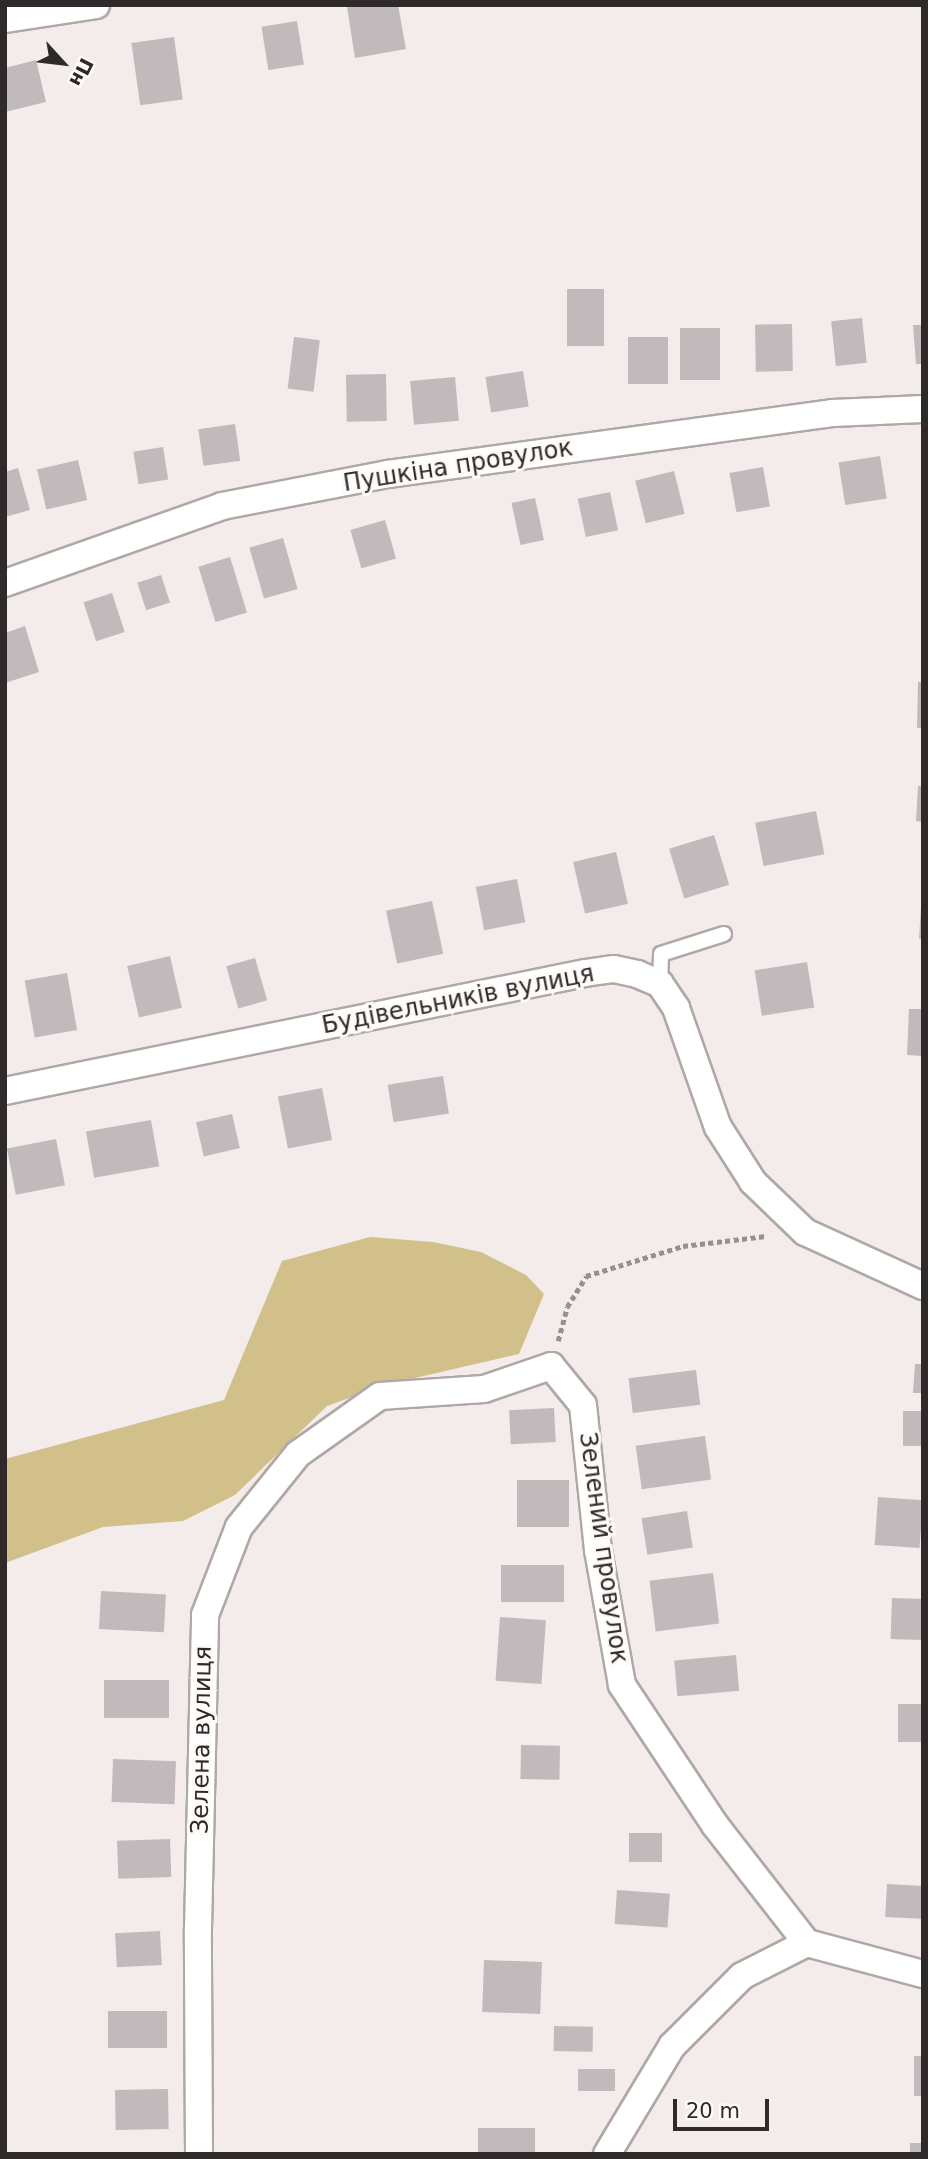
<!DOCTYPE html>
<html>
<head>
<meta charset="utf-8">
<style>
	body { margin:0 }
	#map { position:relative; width:928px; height:2159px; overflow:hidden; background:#f3ecea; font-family:"DejaVu Sans",sans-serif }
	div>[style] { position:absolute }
	.green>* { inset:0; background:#d1c089 }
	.building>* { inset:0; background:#c1b9bb; transform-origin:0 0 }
	.path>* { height:4.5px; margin-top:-2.25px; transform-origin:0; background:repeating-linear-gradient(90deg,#96918f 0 5px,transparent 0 8.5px) }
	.roads { filter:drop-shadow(2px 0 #afa8a6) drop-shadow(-2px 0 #afa8a6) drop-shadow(0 2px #afa8a6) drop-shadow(0 -2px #afa8a6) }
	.service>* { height:14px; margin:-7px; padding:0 7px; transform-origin:7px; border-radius:7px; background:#fff }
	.minor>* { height:26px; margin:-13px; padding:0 13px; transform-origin:13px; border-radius:13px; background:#fff }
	span { translate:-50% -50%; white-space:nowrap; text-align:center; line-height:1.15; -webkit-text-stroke:6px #fefaf8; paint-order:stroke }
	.street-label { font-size:24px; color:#2d2a29 }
	.frame { position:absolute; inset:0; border:7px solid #2d2a29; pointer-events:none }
	.north { position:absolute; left:28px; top:28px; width:70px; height:70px; -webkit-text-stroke:5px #fefaf8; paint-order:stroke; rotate:117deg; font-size:19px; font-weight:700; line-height:28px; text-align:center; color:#2d2a29 }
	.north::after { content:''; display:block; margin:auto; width:24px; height:32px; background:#2d2a29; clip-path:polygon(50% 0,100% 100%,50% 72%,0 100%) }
	.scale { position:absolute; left:673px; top:2099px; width:96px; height:32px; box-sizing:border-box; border:4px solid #2d2a29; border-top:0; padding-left:9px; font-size:21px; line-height:24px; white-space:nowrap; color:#2d2a29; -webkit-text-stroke:5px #fefaf8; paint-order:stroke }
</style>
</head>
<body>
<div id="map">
	<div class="green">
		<i style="clip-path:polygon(370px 1237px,433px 1242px,481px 1252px,526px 1275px,544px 1294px,519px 1354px,385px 1385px,327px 1406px,235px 1495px,183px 1521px,103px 1527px,5px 1563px,5px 1459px,224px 1400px,282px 1261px)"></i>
	</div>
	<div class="building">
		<i style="clip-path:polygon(398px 5px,406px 49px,355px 58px,347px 7px)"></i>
		<i style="left:297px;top:21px;width:44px;height:36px;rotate:81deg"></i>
		<i style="left:174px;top:37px;width:63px;height:43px;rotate:82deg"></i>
		<i style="clip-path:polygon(36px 60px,46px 102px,5px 112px,5px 68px)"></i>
		<i style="left:567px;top:289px;width:37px;height:57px"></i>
		<i style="left:862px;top:318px;width:45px;height:31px;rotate:84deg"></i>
		<i style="left:792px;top:324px;width:47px;height:37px;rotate:89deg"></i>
		<i style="clip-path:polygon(913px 325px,923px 325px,923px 364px,916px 364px)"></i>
		<i style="left:680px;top:328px;width:40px;height:52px"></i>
		<i style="left:294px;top:337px;width:26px;height:52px;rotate:7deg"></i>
		<i style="left:628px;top:337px;width:40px;height:47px"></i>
		<i style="left:523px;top:371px;width:36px;height:38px;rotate:81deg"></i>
		<i style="left:386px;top:374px;width:47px;height:40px;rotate:89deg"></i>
		<i style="left:455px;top:377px;width:44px;height:45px;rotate:85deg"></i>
		<i style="left:235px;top:424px;width:37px;height:37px;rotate:82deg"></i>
		<i style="left:163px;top:447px;width:33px;height:30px;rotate:81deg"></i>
		<i style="left:880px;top:456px;width:43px;height:42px;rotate:81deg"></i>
		<i style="left:78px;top:460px;width:41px;height:42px;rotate:77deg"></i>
		<i style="left:763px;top:467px;width:40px;height:34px;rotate:80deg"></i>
		<i style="clip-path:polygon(18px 468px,30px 510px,5px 517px,5px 472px)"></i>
		<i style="left:674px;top:471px;width:44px;height:40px;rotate:76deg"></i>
		<i style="left:610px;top:492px;width:39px;height:33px;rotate:78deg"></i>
		<i style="left:535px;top:498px;width:43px;height:24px;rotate:78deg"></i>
		<i style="left:385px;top:520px;width:40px;height:36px;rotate:74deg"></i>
		<i style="left:283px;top:538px;width:53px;height:35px;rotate:74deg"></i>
		<i style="left:230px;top:557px;width:58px;height:33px;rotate:73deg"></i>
		<i style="left:161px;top:575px;width:29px;height:25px;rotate:72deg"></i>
		<i style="left:112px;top:593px;width:41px;height:30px;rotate:72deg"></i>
		<i style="clip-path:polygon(25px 626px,39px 672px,5px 683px,5px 633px)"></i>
		<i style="clip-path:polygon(918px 682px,923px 682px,923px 728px,917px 728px)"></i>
		<i style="clip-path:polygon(918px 786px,923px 786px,923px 822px,916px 821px)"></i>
		<i style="left:816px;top:811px;width:44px;height:62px;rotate:79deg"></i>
		<i style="left:714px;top:835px;width:52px;height:47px;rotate:73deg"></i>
		<i style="left:616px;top:852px;width:53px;height:44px;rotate:77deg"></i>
		<i style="left:517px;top:879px;width:44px;height:42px;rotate:79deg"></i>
		<i style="left:432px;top:901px;width:54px;height:47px;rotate:78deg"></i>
		<i style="clip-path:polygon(921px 907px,923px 907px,923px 939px,919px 939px)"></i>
		<i style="left:170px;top:956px;width:53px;height:44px;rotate:77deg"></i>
		<i style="left:255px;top:958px;width:44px;height:30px;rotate:74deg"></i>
		<i style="left:807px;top:962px;width:46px;height:53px;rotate:81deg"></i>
		<i style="left:67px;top:973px;width:58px;height:43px;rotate:80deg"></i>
		<i style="clip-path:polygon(909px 1009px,923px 1009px,923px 1056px,907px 1055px)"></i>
		<i style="left:443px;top:1076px;width:38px;height:56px;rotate:81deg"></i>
		<i style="left:322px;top:1088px;width:53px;height:45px;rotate:79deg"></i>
		<i style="left:232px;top:1114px;width:35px;height:37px;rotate:77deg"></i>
		<i style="left:151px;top:1120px;width:47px;height:66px;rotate:80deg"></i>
		<i style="left:56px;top:1139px;width:47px;height:50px;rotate:79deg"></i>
		<i style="clip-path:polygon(915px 1364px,923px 1364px,923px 1393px,913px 1393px)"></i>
		<i style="left:696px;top:1370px;width:35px;height:68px;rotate:83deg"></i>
		<i style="left:554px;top:1408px;width:34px;height:45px;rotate:87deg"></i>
		<i style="left:903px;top:1411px;width:20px;height:35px"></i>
		<i style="left:705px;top:1436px;width:44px;height:70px;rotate:82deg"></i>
		<i style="left:517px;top:1480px;width:52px;height:47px"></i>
		<i style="left:878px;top:1497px;width:45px;height:48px;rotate:4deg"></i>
		<i style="left:687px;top:1511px;width:37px;height:46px;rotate:81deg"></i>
		<i style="left:501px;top:1565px;width:63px;height:37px"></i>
		<i style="left:713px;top:1573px;width:51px;height:64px;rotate:83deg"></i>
		<i style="left:101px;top:1591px;width:65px;height:38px;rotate:3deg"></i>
		<i style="left:892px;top:1598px;width:31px;height:41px;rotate:2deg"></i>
		<i style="left:500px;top:1617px;width:46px;height:64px;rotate:4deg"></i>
		<i style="left:736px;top:1655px;width:36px;height:62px;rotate:85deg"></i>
		<i style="left:169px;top:1680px;width:38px;height:65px;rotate:90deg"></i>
		<i style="left:898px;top:1704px;width:25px;height:38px"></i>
		<i style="left:521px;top:1745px;width:39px;height:34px;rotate:1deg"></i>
		<i style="left:113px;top:1759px;width:63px;height:43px;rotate:2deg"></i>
		<i style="left:629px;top:1833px;width:33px;height:29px"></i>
		<i style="left:170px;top:1839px;width:38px;height:53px;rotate:88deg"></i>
		<i style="left:887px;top:1884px;width:36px;height:33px;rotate:3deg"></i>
		<i style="left:617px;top:1890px;width:53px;height:34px;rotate:4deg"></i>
		<i style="left:160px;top:1931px;width:34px;height:45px;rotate:87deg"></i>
		<i style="left:484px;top:1960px;width:58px;height:52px;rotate:2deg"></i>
		<i style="left:108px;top:2011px;width:59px;height:37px"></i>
		<i style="left:554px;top:2026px;width:39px;height:25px;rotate:1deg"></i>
		<i style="left:914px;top:2056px;width:9px;height:40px"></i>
		<i style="left:615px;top:2069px;width:22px;height:37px;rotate:90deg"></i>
		<i style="left:168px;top:2089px;width:40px;height:53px;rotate:89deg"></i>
		<i style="left:478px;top:2128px;width:57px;height:26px"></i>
		<i style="left:910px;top:2143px;width:13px;height:11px"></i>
	</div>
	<div class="path">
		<i style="left:558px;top:1341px;width:35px;rotate:-75deg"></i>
		<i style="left:567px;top:1307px;width:36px;rotate:-58deg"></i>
		<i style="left:586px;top:1276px;width:102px;rotate:-17.2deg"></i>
		<i style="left:683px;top:1246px;width:84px;rotate:-6.9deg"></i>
	</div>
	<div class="roads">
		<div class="service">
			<i style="left:660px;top:984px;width:30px;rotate:-88deg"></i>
			<i style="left:661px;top:954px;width:66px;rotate:-17.6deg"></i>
		</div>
		<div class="minor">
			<i style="left:5px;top:19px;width:92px;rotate:-8.7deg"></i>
			<i style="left:5px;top:583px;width:230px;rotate:-19.5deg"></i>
			<i style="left:222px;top:506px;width:169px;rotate:-10.9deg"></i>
			<i style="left:388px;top:474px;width:448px;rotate:-7.8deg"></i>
			<i style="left:832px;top:413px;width:91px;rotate:-2.5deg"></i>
			<i style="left:5px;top:1091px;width:592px;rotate:-11.5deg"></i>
			<i style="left:585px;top:973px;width:29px;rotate:-8deg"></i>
			<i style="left:614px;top:969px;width:24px;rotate:12deg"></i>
			<i style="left:637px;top:974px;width:25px;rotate:23deg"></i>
			<i style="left:660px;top:984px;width:29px;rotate:56deg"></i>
			<i style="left:676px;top:1008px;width:126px;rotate:70.6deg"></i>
			<i style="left:718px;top:1127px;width:65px;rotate:57.5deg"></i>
			<i style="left:753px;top:1182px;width:72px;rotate:43.9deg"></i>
			<i style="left:805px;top:1232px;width:130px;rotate:24.6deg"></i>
			<i style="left:807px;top:1943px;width:120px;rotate:15deg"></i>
			<i style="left:199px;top:2154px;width:225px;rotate:-90.3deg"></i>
			<i style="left:198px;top:1929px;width:314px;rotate:-88.7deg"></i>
			<i style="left:205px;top:1615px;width:94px;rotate:-68.9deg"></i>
			<i style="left:239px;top:1527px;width:94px;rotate:-51.1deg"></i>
			<i style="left:298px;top:1454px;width:100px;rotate:-35.3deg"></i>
			<i style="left:380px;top:1396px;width:104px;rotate:-3.9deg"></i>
			<i style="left:484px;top:1389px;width:71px;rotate:-18.9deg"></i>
			<i style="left:551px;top:1366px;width:50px;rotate:50.6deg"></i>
			<i style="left:583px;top:1405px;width:146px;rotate:84.1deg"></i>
			<i style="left:598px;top:1550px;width:137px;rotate:79.9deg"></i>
			<i style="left:622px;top:1685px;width:168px;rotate:56.4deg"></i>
			<i style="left:715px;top:1825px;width:150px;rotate:52.1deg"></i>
			<i style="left:807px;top:1943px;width:73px;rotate:153.1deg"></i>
			<i style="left:742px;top:1976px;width:99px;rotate:135deg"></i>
			<i style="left:672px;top:2046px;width:126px;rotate:121deg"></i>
		</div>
	</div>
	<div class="street-label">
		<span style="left:458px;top:466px;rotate:-9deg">Пушкіна провулок</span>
		<span style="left:458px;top:1000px;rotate:-11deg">Будівельників вулиця</span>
		<span style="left:603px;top:1548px;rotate:82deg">Зелений провулок</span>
		<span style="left:202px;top:1740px;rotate:-89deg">Зелена вулиця</span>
	</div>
	<div class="frame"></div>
	<div class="north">Пн</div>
	<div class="scale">20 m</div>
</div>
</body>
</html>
